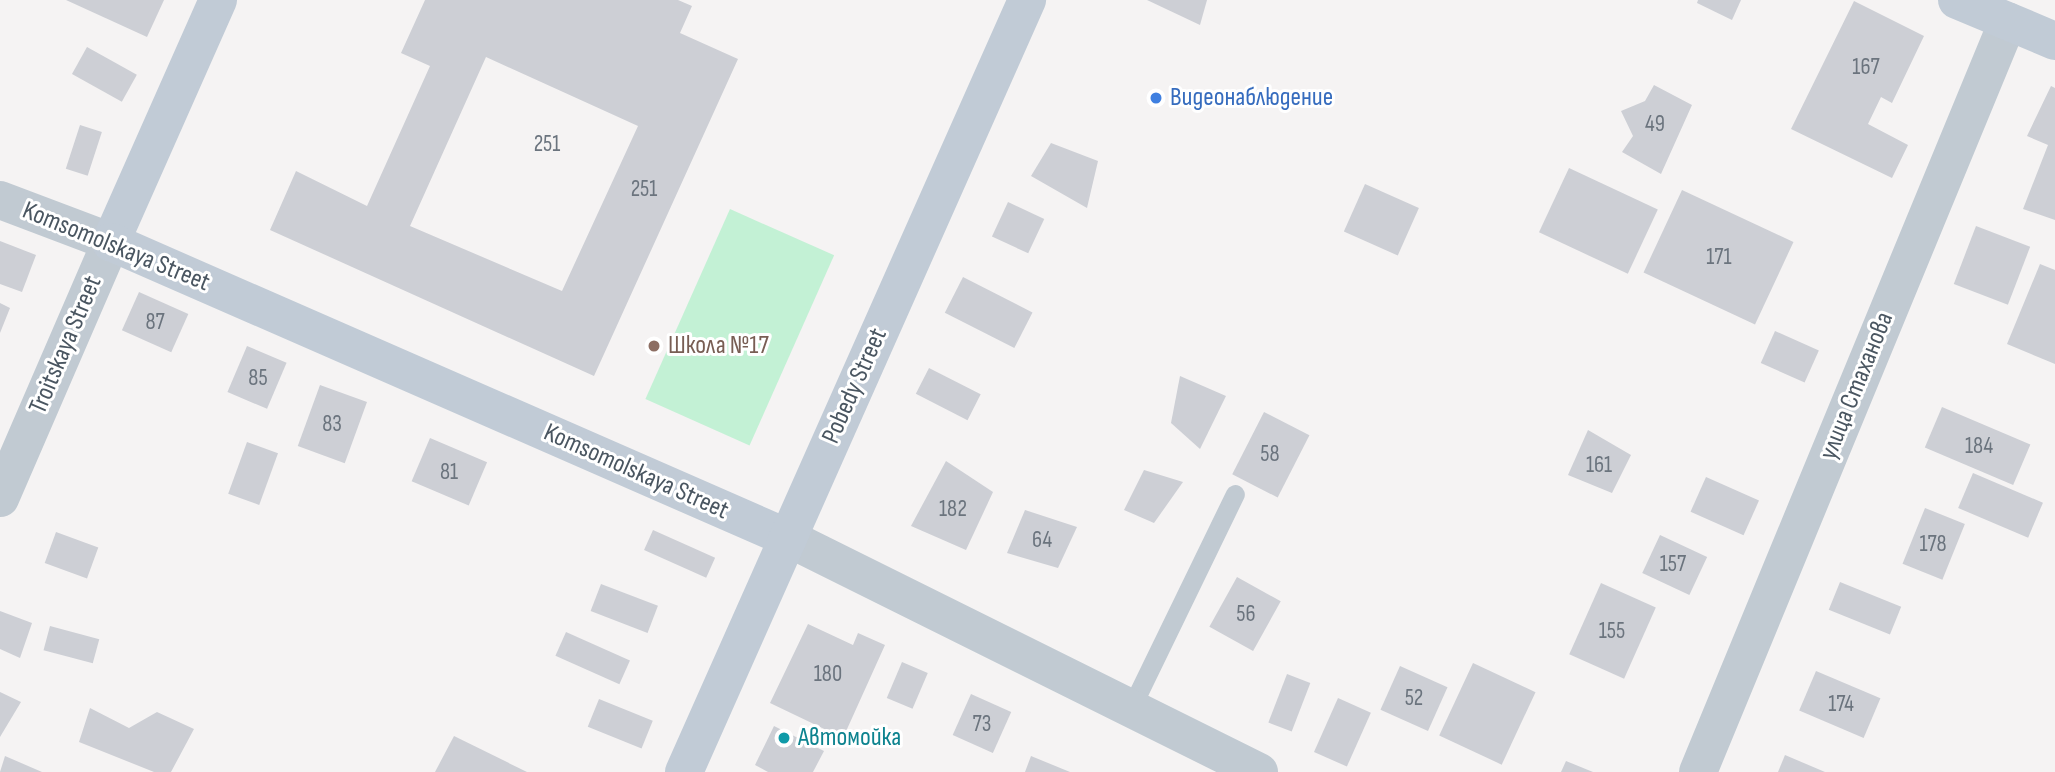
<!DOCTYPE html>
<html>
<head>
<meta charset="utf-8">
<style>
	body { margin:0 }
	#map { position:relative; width:2055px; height:772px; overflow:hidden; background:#f5f3f3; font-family:"Sofia Sans Condensed",sans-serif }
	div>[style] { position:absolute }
	.green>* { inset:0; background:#c3f1d5; transform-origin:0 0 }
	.building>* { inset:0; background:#cdcfd5; transform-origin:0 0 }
	.lane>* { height:19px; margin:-9.5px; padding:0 9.5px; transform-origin:9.5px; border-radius:9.5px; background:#c1cad2 }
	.street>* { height:38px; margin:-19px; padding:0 19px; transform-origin:19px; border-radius:19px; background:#c1cad2 }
	.secondary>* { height:38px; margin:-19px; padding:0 19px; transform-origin:19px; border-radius:19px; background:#c1cbd6 }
	.dots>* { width:19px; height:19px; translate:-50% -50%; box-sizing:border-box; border:4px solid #fff; border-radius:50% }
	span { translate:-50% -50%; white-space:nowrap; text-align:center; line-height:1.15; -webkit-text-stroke:6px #fff; paint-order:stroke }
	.number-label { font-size:23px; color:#6b747e }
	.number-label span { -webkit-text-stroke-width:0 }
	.shop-label { font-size:26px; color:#366cbe }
	.left { translate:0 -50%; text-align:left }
	.street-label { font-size:26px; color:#4a5661 }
	.education-label { font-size:26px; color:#785e54 }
	.culture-label { font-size:26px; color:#0d838f }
</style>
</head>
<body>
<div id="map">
	<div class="green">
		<i style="left:730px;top:209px;width:114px;height:208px;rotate:24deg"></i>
	</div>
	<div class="building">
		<i style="clip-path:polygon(66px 0,164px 0,147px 37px)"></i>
		<i style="clip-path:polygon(evenodd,425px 0,678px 0,692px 6px,680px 33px,738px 59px,594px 376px,270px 230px,296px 171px,367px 206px,430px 66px,401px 53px,425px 0,486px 57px,638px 126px,562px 291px,410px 226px,486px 57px)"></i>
		<i style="clip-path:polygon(1147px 0,1207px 0,1200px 25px)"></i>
		<i style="clip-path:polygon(1698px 0,1741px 0,1732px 20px,1697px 3px)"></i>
		<i style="clip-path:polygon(1854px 1px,1924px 36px,1892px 103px,1881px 97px,1868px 124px,1908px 145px,1892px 178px,1791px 129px)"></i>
		<i style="left:87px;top:47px;width:57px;height:31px;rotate:29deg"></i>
		<i style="clip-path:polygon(1654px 85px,1692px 105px,1661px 174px,1622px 152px,1633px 136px,1621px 111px,1645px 101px)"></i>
		<i style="clip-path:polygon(2051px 86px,2055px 88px,2055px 220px,2023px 209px,2048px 145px,2027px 136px)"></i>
		<i style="left:80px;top:125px;width:23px;height:46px;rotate:18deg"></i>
		<i style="clip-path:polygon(1051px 143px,1098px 161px,1087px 208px,1031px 176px)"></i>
		<i style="left:1569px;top:168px;width:98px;height:71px;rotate:25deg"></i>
		<i style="left:1365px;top:184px;width:59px;height:52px;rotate:24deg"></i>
		<i style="left:1682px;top:190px;width:123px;height:91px;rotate:25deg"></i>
		<i style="left:1008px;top:202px;width:40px;height:38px;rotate:25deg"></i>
		<i style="left:1976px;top:226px;width:58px;height:62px;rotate:21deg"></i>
		<i style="clip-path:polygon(0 241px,36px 255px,22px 292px,0 284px)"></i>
		<i style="clip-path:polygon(2040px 264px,2055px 270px,2055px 364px,2007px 344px)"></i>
		<i style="left:963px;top:277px;width:78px;height:40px;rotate:27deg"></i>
		<i style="left:139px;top:292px;width:54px;height:42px;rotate:24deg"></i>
		<i style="clip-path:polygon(0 303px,10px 308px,0 333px)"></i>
		<i style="left:1775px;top:331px;width:48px;height:35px;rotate:24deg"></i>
		<i style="left:247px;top:346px;width:43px;height:50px;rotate:23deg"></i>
		<i style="left:929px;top:368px;width:58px;height:29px;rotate:27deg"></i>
		<i style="clip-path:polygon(1180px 376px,1226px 396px,1200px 449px,1171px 423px)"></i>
		<i style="left:320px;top:385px;width:50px;height:65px;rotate:20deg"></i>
		<i style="left:1942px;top:407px;width:96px;height:44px;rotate:23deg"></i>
		<i style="left:1264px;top:412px;width:51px;height:70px;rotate:27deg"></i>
		<i style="clip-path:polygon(1588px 430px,1631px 455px,1612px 493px,1568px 475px)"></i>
		<i style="left:430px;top:438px;width:62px;height:47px;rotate:23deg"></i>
		<i style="left:247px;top:442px;width:33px;height:55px;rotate:20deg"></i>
		<i style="clip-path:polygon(946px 461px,993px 492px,966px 550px,911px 526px)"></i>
		<i style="clip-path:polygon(1144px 470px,1183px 482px,1154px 523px,1124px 510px)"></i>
		<i style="left:1973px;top:473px;width:76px;height:38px;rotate:23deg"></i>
		<i style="left:1706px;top:477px;width:58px;height:38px;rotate:24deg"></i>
		<i style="left:1925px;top:508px;width:43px;height:60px;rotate:22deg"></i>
		<i style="clip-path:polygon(1025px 510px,1077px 527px,1058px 568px,1007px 553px)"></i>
		<i style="left:653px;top:530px;width:68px;height:22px;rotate:24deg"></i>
		<i style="left:56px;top:532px;width:45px;height:33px;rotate:20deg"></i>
		<i style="left:1660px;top:535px;width:52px;height:42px;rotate:25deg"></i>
		<i style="left:1237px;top:577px;width:50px;height:57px;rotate:29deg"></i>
		<i style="left:1840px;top:582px;width:66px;height:30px;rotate:22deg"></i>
		<i style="left:1601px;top:583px;width:60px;height:78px;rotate:24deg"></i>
		<i style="left:601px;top:584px;width:61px;height:29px;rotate:21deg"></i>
		<i style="clip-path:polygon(0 611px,32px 623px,20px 658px,0 649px)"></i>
		<i style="clip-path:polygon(808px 624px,853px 645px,858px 633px,885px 645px,843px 738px,770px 703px)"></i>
		<i style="left:50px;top:626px;width:51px;height:25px;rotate:15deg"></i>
		<i style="left:566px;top:632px;width:70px;height:26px;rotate:24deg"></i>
		<i style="left:902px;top:662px;width:28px;height:39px;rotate:23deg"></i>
		<i style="left:1473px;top:663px;width:69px;height:80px;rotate:25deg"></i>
		<i style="left:1400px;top:666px;width:52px;height:48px;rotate:24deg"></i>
		<i style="left:1816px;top:671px;width:70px;height:43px;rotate:23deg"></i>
		<i style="left:1287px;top:674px;width:25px;height:52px;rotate:21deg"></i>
		<i style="clip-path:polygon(0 692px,21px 702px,0 737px)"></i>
		<i style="left:971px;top:694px;width:44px;height:45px;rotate:24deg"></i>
		<i style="left:1338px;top:698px;width:36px;height:59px;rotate:24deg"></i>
		<i style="left:599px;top:699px;width:58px;height:30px;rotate:22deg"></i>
		<i style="clip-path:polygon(90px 708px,129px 728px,157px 712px,194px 729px,171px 772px,154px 772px,79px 742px)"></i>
		<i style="clip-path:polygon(774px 726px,824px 751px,813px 772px,768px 772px,755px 765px)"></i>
		<i style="clip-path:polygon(454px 736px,527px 772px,435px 772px)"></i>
		<i style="clip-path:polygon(1785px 755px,1825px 772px,1778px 772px)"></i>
		<i style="clip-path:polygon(5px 756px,42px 772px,0 772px)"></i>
		<i style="clip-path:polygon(1031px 756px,1070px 772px,1025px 772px)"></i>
		<i style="clip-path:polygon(1566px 761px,1593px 772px,1561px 772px)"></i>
	</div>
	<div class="lane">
		<i style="left:1130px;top:710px;width:240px;rotate:-64.1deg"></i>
	</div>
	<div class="street">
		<i style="left:0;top:200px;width:119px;rotate:20.7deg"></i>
		<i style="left:111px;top:242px;width:279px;rotate:113.4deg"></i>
		<i style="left:788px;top:538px;width:526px;rotate:26.42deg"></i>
		<i style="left:1698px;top:772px;width:812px;rotate:-67.57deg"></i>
	</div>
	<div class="secondary">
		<i style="left:218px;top:0;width:265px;rotate:113.9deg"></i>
		<i style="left:111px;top:242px;width:739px;rotate:23.62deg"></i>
		<i style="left:1957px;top:0;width:106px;rotate:22.7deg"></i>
		<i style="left:684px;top:772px;width:845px;rotate:-66.04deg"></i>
	</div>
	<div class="dots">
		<i style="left:1156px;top:98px;background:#3f7fe0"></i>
		<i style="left:654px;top:346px;background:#8d6e63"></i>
		<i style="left:784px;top:738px;background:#0f9aa8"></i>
	</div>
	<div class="number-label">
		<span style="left:1866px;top:67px">167</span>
		<span style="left:1655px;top:124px">49</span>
		<span style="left:547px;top:144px">251</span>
		<span style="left:644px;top:189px">251</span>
		<span style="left:1719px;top:257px">171</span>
		<span style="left:155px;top:322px">87</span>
		<span style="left:258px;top:378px">85</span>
		<span style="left:332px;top:424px">83</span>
		<span style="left:1979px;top:446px">184</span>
		<span style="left:1270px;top:454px">58</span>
		<span style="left:1599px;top:465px">161</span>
		<span style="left:449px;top:472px">81</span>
		<span style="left:953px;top:509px">182</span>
		<span style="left:1042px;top:540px">64</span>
		<span style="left:1933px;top:544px">178</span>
		<span style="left:1673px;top:564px">157</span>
		<span style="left:1246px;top:614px">56</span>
		<span style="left:1612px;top:631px">155</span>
		<span style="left:828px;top:674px">180</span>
		<span style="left:1414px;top:698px">52</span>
		<span style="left:1841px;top:704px">174</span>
		<span style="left:982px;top:724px">73</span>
	</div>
	<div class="shop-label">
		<span class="left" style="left:1170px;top:98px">Видеонаблюдение</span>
	</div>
	<div class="street-label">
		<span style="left:116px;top:247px;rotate:22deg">Komsomolskaya Street</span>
		<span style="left:66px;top:345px;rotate:-67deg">Troitskaya Street</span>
		<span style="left:855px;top:386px;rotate:-66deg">Pobedy Street</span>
		<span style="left:1857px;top:386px;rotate:-68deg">улица Стаханова</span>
		<span style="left:636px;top:472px;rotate:24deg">Komsomolskaya Street</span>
	</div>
	<div class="education-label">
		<span class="left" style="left:668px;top:346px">Школа №17</span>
	</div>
	<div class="culture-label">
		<span class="left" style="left:798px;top:738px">Автомойка</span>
	</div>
</div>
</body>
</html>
